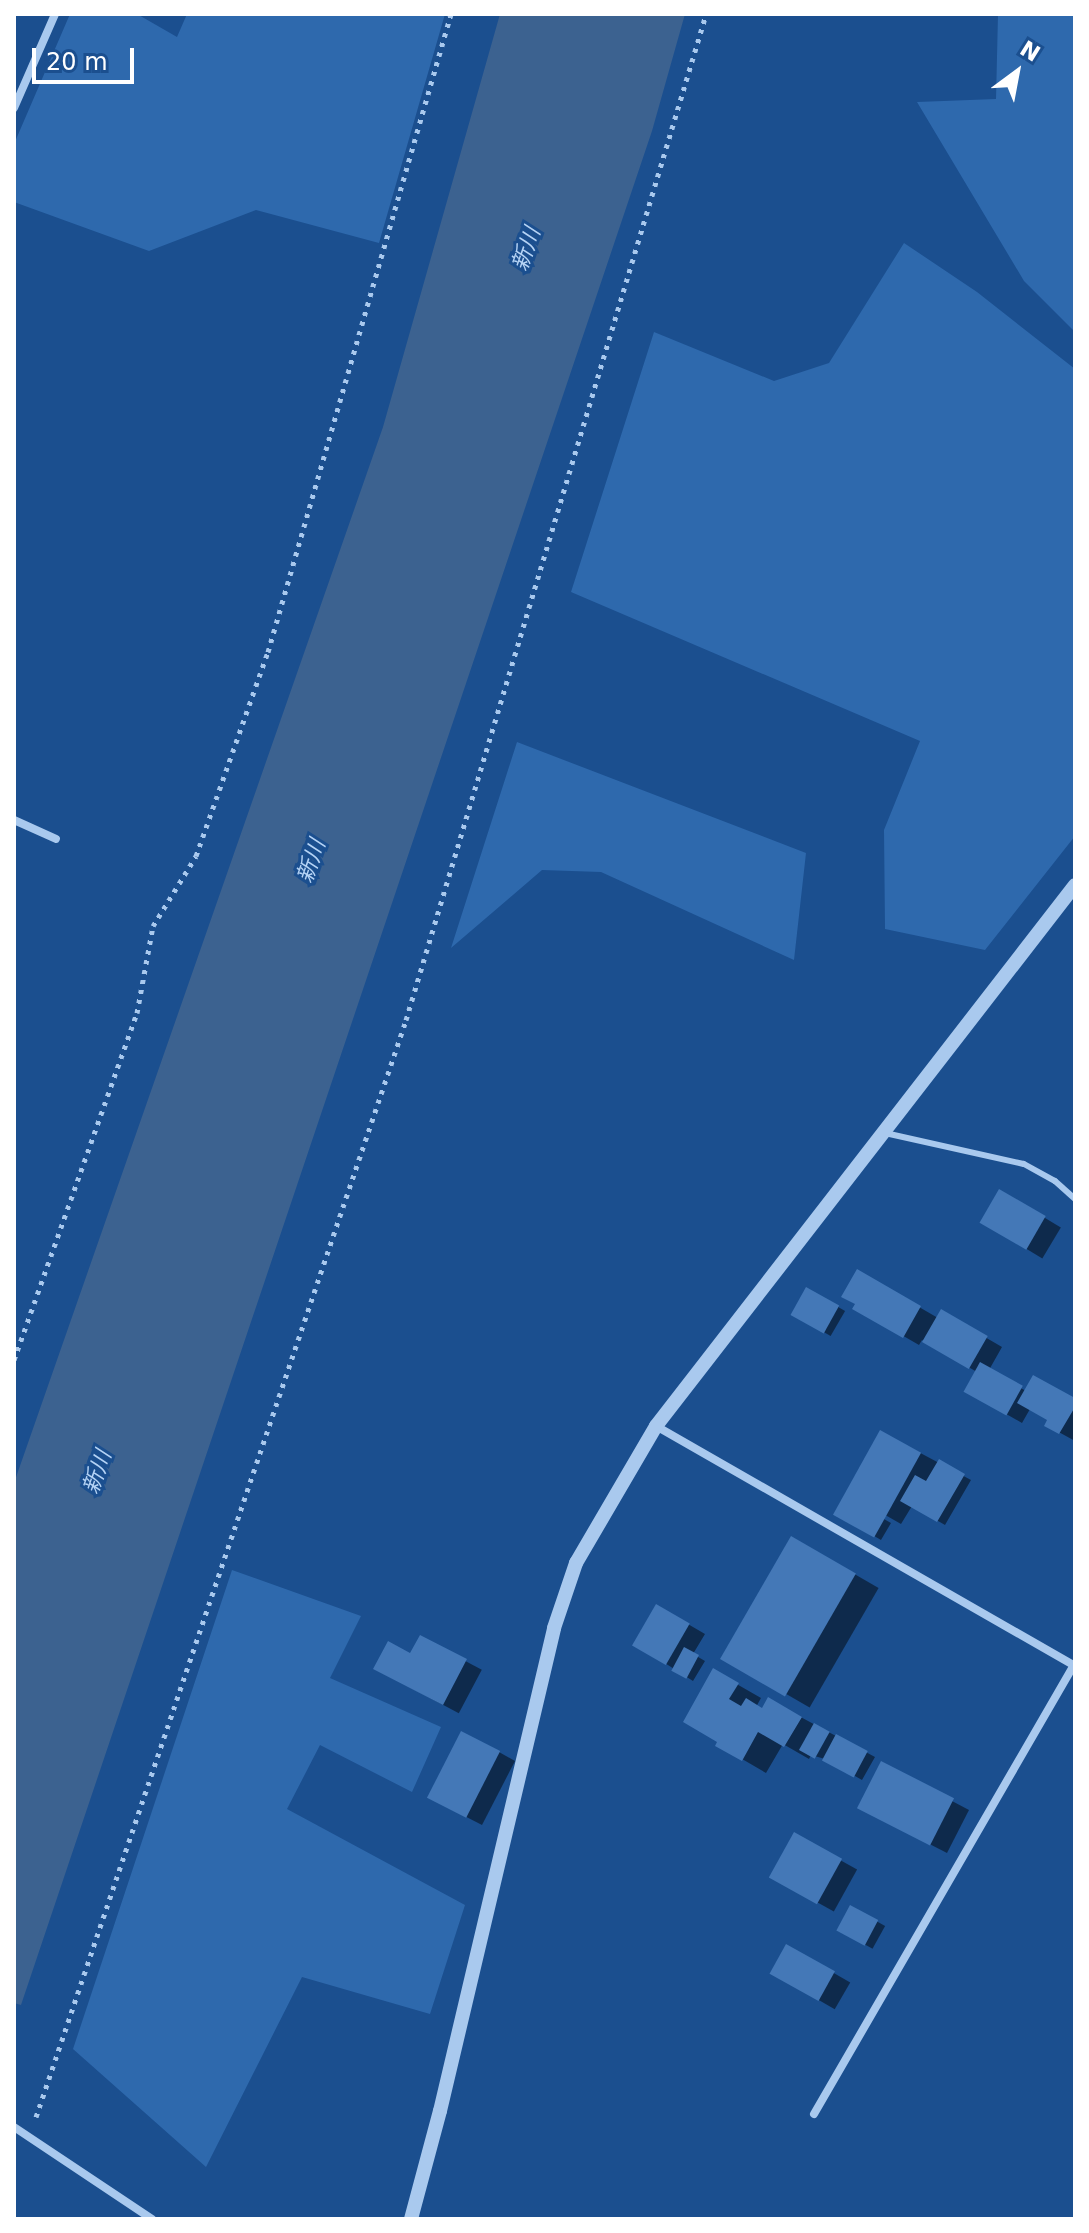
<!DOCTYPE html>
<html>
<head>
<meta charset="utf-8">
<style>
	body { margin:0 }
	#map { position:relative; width:1089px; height:2233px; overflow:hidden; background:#1b4f8f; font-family:"DejaVu Sans","Noto Sans JP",sans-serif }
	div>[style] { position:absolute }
	.green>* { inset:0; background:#2e69ad }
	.water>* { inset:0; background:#3c6290 }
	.shadow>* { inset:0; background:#0007; transform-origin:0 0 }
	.building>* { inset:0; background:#4478b7; transform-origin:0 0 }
	.path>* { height:5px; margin-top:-2.5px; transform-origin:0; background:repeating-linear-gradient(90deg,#a9c9ee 0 4px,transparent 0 10px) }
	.service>* { height:6px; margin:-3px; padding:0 3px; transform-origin:3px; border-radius:3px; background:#a9c9ee }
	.minor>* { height:8px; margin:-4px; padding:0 4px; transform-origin:4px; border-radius:4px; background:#a9c9ee }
	.tertiary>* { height:14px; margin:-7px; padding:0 7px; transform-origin:7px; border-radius:7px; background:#a9c9ee }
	span { translate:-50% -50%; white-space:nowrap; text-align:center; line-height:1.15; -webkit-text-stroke:6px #1b4f8f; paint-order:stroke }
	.water-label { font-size:22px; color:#b5d3f5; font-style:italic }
	.frame { position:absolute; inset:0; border:16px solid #fff; pointer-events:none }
	.north { position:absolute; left:977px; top:32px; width:80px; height:80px; -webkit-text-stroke:6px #1b4f8f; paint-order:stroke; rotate:32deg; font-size:22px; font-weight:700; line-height:32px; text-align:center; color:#fff }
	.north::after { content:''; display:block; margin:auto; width:28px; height:36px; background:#fff; clip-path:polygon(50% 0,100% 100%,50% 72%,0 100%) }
	.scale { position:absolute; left:32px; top:48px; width:102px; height:36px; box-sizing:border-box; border:4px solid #fff; border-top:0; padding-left:10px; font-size:24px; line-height:28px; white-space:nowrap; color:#fff; -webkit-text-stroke:6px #1b4f8f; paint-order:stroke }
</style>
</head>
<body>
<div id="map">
	<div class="green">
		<i style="clip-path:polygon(70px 14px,137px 14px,177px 37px,187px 14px,445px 14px,379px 243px,256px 210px,149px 251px,14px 202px,14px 144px)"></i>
		<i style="clip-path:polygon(998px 14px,1075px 14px,1075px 332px,1024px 281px,917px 102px,996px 99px)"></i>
		<i style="clip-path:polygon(904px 243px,977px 292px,1075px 369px,1075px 836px,985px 950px,885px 929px,884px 830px,920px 741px,571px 592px,654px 332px,774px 381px,829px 363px)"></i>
		<i style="clip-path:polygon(517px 742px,806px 853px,794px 960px,601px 872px,542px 870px,451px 948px)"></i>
		<i style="clip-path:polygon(232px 1570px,361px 1616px,330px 1678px,441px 1727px,412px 1792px,320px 1745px,287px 1809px,465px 1905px,430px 2014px,302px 1977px,206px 2167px,73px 2049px)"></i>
	</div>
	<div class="water">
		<i style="clip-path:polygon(500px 14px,685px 14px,652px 131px,21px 2005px,14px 2003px,14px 1483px,383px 427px)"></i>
	</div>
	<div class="shadow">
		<i style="left:1000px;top:1191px;width:71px;height:36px;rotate:31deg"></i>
		<i style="clip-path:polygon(857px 1271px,938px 1318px,942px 1312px,1002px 1347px,989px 1370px,1026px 1391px,1075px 1400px,1075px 1441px,1046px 1425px,1050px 1420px,1030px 1409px,1022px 1423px,966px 1391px,977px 1372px,922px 1340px,919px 1345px,855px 1308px)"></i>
		<i style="left:807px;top:1289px;width:44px;height:29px;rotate:30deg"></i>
		<i style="clip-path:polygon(881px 1432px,971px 1480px,945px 1525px,912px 1506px,901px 1524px,859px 1500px,859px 1505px,891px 1523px,881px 1540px,835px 1513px)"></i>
		<i style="left:792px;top:1538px;width:100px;height:138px;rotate:30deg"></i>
		<i style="clip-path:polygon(657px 1606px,705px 1634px,693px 1654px,705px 1661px,693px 1681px,635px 1644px)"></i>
		<i style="left:420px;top:1637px;width:70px;height:49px;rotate:28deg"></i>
		<i style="clip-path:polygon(714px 1671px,761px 1698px,756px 1707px,763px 1711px,769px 1700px,875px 1757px,862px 1780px,825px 1759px,811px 1755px,809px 1759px,783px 1744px,766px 1773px,718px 1745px)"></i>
		<i style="clip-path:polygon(499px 1752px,515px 1761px,482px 1825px,445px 1806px)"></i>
		<i style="clip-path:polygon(882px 1764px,969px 1810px,947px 1853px,875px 1816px)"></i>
		<i style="left:795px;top:1835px;width:71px;height:48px;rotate:29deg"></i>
		<i style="left:851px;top:1907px;width:39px;height:26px;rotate:29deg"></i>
		<i style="left:787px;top:1946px;width:73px;height:31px;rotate:30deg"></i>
	</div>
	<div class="building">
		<i style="left:999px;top:1189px;width:54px;height:39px;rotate:30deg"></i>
		<i style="clip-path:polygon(857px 1269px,921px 1306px,903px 1338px,852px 1309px,855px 1304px,841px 1297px)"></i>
		<i style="left:806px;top:1287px;width:38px;height:32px;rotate:29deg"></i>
		<i style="left:941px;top:1309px;width:54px;height:38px;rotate:30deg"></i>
		<i style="left:980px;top:1362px;width:49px;height:34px;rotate:29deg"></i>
		<i style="clip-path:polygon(1033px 1375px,1075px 1398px,1075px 1407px,1059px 1434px,1044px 1426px,1047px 1420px,1017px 1403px)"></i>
		<i style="left:880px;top:1430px;width:47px;height:97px;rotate:29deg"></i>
		<i style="clip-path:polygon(939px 1459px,965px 1474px,937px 1522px,900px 1501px,915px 1475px,926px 1481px)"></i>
		<i style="left:791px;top:1536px;width:75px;height:142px;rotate:30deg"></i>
		<i style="left:656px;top:1604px;width:39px;height:48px;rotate:30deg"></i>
		<i style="clip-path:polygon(420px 1635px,467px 1659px,443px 1705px,373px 1669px,388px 1641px,410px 1653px)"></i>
		<i style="left:684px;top:1647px;width:17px;height:27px;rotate:28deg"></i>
		<i style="clip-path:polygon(713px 1668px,739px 1683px,729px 1699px,741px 1706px,746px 1698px,762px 1708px,768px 1697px,802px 1717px,784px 1747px,758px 1732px,742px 1761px,715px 1746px,717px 1742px,683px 1722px)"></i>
		<i style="left:814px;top:1723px;width:18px;height:31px;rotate:29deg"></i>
		<i style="left:461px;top:1731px;width:44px;height:75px;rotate:27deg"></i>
		<i style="left:836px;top:1734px;width:36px;height:30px;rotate:28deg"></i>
		<i style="left:881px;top:1761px;width:82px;height:53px;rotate:27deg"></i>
		<i style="left:794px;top:1832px;width:55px;height:52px;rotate:29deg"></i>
		<i style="left:850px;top:1905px;width:32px;height:29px;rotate:28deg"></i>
		<i style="left:786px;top:1944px;width:56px;height:34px;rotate:29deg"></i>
	</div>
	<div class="path">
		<i style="left:14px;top:1360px;width:368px;rotate:-70.5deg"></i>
		<i style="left:137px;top:1013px;width:88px;rotate:-79.6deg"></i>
		<i style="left:153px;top:926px;width:82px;rotate:-58.4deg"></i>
		<i style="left:196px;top:856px;width:216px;rotate:-70.6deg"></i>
		<i style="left:268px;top:652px;width:664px;rotate:-74deg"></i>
		<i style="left:36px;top:2117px;width:1158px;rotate:-71.36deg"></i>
		<i style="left:406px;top:1020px;width:1050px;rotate:-73.39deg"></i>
	</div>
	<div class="service">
		<i style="left:885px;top:1133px;width:142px;rotate:12.6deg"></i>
		<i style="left:1024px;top:1164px;width:35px;rotate:29deg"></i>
		<i style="left:1055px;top:1181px;width:27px;rotate:42deg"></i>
	</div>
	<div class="minor">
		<i style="left:14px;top:108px;width:103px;rotate:-66.4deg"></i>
		<i style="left:14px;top:820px;width:46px;rotate:24.3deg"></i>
		<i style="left:656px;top:1426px;width:483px;rotate:29.8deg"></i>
		<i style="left:814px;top:2114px;width:519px;rotate:-59.93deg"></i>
		<i style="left:14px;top:2127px;width:166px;rotate:33.7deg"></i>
	</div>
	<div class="tertiary">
		<i style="left:411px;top:2219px;width:112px;rotate:-75deg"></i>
		<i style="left:440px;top:2111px;width:496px;rotate:-76.7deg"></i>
		<i style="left:554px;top:1628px;width:69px;rotate:-71.3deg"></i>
		<i style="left:576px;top:1563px;width:159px;rotate:-59.7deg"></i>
		<i style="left:656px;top:1426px;width:684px;rotate:-52.24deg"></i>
	</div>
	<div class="water-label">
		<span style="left:526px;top:249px;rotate:-71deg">新川</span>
		<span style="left:311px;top:861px;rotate:-71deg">新川</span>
		<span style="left:97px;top:1472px;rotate:-71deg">新川</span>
	</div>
	<div class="frame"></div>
	<div class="north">N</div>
	<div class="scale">20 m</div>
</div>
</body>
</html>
